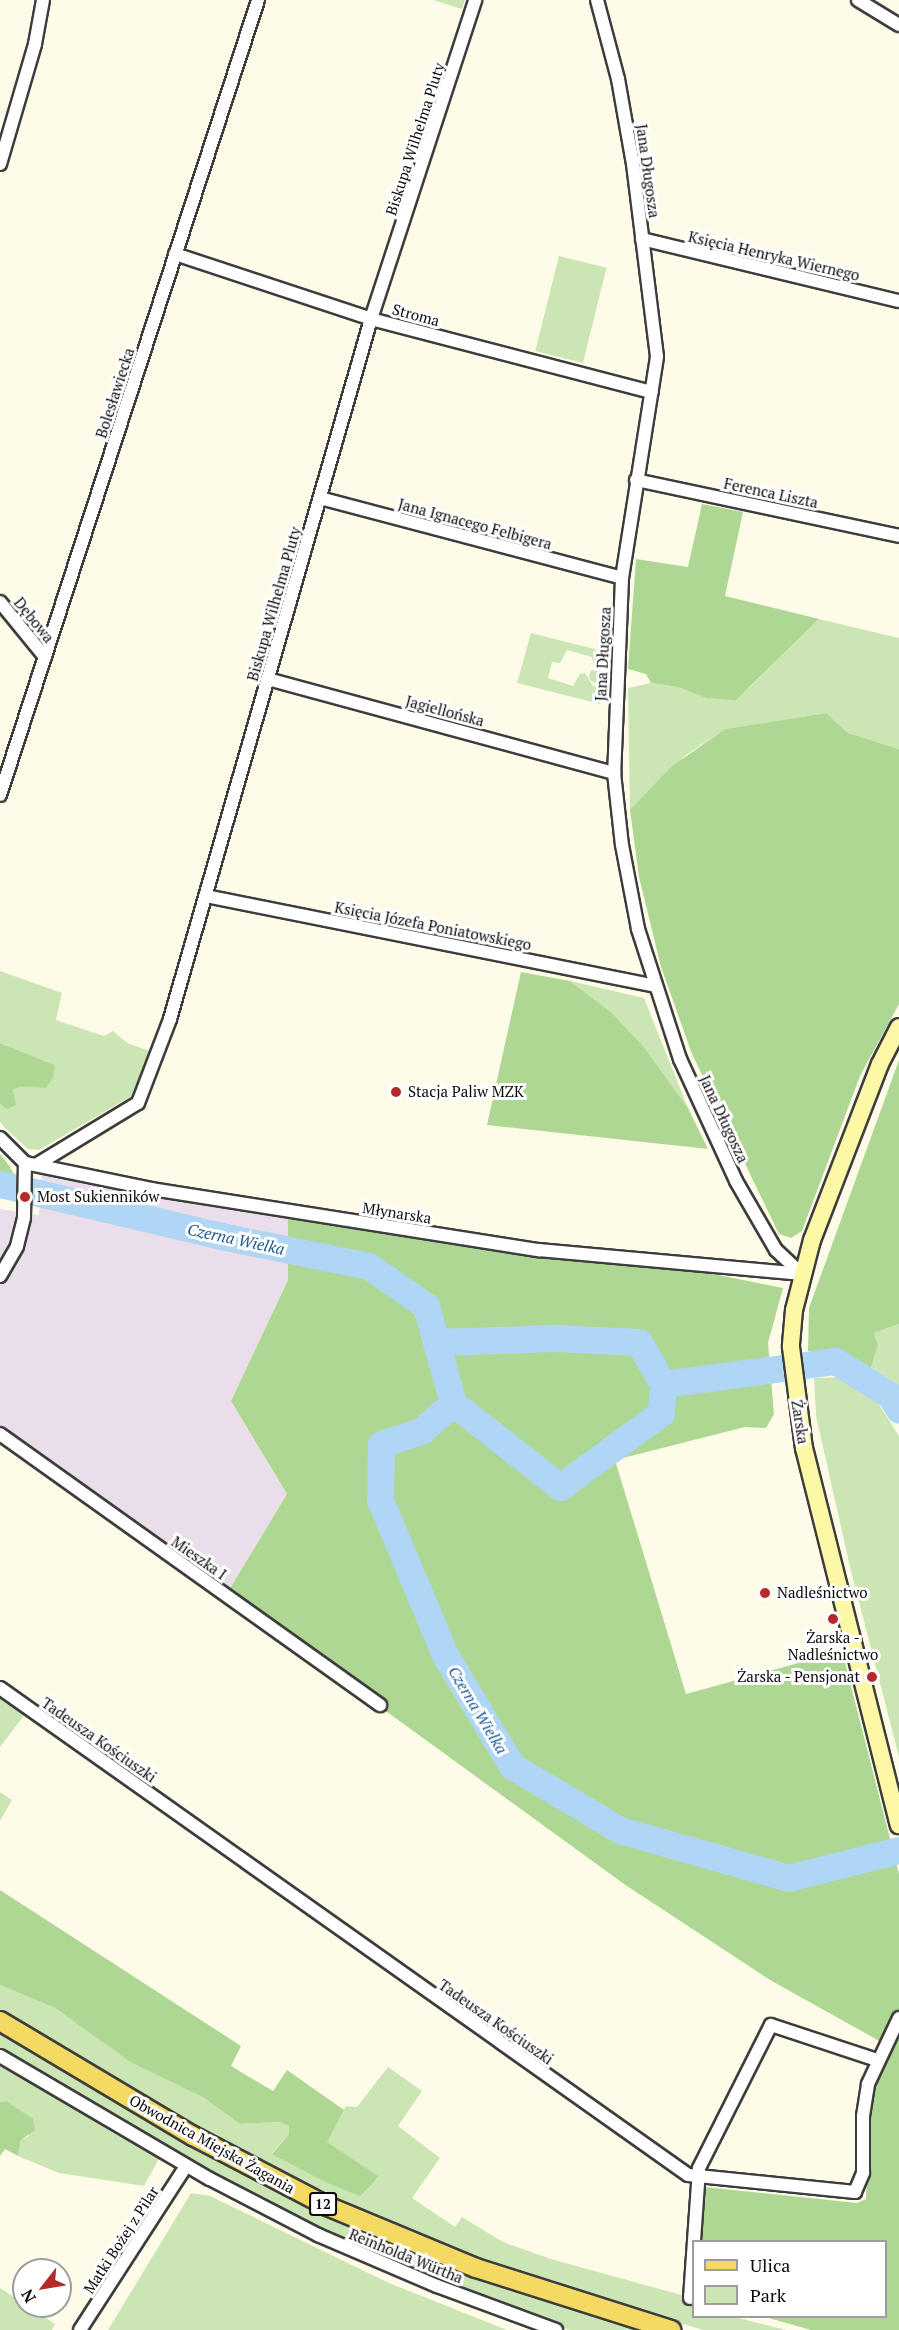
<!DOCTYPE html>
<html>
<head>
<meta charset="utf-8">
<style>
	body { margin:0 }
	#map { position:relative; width:899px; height:2330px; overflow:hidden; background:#fefbe8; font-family:"PT Serif",serif }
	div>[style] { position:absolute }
	.industrial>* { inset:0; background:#e9dee9 }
	.green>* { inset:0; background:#cbe6b4; transform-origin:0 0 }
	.round { border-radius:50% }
	.forest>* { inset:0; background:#aed794 }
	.river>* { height:27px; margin:-13.5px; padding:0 13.5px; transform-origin:13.5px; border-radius:13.5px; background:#afd6f4 }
	.roads { filter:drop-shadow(2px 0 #3d3d3d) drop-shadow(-2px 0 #3d3d3d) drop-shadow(0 2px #3d3d3d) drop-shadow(0 -2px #3d3d3d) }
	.street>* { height:12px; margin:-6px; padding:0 6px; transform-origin:6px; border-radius:6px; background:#fff }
	.secondary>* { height:16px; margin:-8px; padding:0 8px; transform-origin:8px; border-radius:8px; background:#fdf8a5 }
	.primary>* { height:18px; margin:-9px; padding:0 9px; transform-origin:9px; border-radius:9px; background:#f4da62 }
	.dots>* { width:16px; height:16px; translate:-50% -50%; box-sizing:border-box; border:3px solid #fff; border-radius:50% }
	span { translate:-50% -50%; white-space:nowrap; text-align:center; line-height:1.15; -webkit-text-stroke:6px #fff; paint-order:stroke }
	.shield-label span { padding:2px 4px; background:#fff; border:2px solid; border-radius:4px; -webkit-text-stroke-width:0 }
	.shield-label { font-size:14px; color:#0a0a0a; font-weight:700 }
	.street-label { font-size:15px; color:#0a0a0a }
	.poi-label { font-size:15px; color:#0a0a0a }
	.left { translate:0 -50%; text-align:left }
	.right { translate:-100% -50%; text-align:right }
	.water-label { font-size:16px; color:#195897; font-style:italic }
	.legend { position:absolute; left:692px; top:2240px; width:195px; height:78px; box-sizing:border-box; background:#fff; border:2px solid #9d9d9d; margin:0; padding:8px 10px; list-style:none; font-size:18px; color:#0a0a0a }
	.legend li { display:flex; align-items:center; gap:12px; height:30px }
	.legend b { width:30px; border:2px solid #9d9d9d }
	.north { position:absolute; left:12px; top:2258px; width:60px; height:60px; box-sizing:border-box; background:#fff; border:2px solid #9d9d9d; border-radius:50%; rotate:239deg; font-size:16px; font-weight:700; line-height:24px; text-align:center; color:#0a0a0a }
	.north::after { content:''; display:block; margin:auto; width:21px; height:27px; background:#b52a28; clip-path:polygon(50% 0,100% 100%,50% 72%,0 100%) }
</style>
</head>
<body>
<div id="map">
	<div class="industrial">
		<i style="clip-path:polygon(42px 1167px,133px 1192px,288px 1210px,288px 1280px,231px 1401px,287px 1494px,226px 1595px,0 1434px,0 1209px,39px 1215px)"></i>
	</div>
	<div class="green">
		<i style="clip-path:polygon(433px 0,465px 0,462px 9px)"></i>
		<i style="left:559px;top:256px;width:49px;height:98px;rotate:14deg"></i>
		<i style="clip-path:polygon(819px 619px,899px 638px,899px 749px,848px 733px,826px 713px,725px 729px,686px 755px,630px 810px,628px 688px,651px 683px,678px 687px,706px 698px,750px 687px)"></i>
		<i style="clip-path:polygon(531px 633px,602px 651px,601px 663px,594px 663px,592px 657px,567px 650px,560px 663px,552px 662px,548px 678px,573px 686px,580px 674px,585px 673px,593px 686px,601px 687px,600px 704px,517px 683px)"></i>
		<i class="round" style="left:589px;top:669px;width:14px;height:14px"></i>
		<i style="clip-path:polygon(0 971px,62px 993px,56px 1020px,104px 1036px,113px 1031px,127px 1043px,150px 1051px,139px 1087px,133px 1095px,39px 1150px,28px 1149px,5px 1128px,0 1122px,0 1104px,7px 1108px,13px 1090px,19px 1087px,46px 1088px,55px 1065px,0 1043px)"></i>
		<i style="clip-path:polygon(570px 981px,644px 998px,688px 1108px,644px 1047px,611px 1012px)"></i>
		<i style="clip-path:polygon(899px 1324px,899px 1386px,871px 1368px,878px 1345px,874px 1333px)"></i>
		<i style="clip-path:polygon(847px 1377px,862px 1385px,876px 1400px,899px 1436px,899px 1757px,850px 1567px,816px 1416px,814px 1378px)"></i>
		<i style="clip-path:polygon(0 1696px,26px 1713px,0 1747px)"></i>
		<i style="clip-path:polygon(0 1792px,12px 1800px,0 1821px)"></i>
		<i style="clip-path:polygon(0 1985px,55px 2008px,130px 2062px,204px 2098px,240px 2124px,279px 2122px,289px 2126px,289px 2134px,272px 2153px,377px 2176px,326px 2142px,346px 2106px,357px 2107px,388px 2067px,422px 2091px,398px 2126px,440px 2158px,412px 2198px,455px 2227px,462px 2217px,503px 2242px,551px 2259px,685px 2296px,693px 2306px,694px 2316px,735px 2317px,786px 2330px,703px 2330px,494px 2266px,361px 2212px,234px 2149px,0 2012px)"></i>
		<i style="clip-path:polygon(0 2030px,319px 2211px,450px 2267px,643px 2330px,569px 2330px,355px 2248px,219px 2179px,0 2051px)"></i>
		<i style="clip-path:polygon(0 2062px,116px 2135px,160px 2157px,144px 2186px,59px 2173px,18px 2156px,21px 2140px,29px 2136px,6px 2101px,0 2102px)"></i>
		<i style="clip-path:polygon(191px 2193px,210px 2196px,389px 2283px,507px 2330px,108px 2330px)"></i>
		<i style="clip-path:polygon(0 2288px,55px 2324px,52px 2330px,0 2330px)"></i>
	</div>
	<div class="forest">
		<i style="clip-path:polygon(702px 504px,743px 512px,725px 596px,819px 619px,736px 700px,706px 698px,678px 687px,651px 683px,646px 674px,628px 669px,636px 559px,688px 567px)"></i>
		<i style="clip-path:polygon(826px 713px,848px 733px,899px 749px,899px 1004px,860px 1076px,802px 1231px,791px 1238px,779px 1234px,692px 1054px,661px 967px,639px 877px,630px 810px,671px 767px,725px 729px)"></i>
		<i style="clip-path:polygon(521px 972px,570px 981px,611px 1012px,644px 1047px,688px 1108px,708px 1149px,487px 1125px)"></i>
		<i style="clip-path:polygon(0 1043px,55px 1065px,53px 1078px,46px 1088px,19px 1087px,13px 1090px,16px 1105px,7px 1109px,0 1104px)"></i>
		<i style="clip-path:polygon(899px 1060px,899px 1324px,874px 1333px,878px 1345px,871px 1368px,808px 1351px,809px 1308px)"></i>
		<i style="clip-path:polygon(0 1154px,10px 1167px,14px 1174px,0 1176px)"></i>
		<i style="clip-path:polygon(288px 1210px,683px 1268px,783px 1288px,768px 1343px,774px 1414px,766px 1428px,745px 1427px,615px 1460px,686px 1694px,842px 1651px,899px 1874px,899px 2330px,811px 2330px,765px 2317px,886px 2316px,886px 2242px,699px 2241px,704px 2187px,857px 2203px,866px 2199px,869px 2114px,883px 2043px,770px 1980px,624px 1884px,226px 1595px,287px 1494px,231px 1401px,288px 1280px)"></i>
		<i style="clip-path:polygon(0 1890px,241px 2046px,231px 2066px,273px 2091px,287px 2070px,344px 2110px,327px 2142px,378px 2176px,373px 2183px,360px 2196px,325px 2182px,272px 2154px,289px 2134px,289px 2126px,279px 2122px,240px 2124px,204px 2098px,130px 2062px,55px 2008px,0 1985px)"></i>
		<i style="clip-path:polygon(6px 2101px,33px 2119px,35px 2130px,21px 2140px,18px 2156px,5px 2149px,0 2156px,0 2102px)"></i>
	</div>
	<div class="river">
		<i style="left:0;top:1184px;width:227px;rotate:13.2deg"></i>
		<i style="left:221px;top:1236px;width:151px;rotate:11.5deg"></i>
		<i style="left:369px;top:1266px;width:70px;rotate:35.1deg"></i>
		<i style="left:426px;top:1306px;width:101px;rotate:74.4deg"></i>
		<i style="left:453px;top:1403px;width:43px;rotate:138.8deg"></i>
		<i style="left:421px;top:1431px;width:42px;rotate:162deg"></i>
		<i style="left:381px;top:1444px;width:56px;rotate:91deg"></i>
		<i style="left:380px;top:1500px;width:168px;rotate:67.2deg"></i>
		<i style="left:445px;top:1655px;width:130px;rotate:58.9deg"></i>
		<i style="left:512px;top:1766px;width:126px;rotate:30.7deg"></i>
		<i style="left:620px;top:1830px;width:175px;rotate:15.9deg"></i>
		<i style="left:788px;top:1878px;width:114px;rotate:-14.2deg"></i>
		<i style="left:437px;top:1342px;width:118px;rotate:-1.9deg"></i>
		<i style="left:555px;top:1338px;width:84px;rotate:2.7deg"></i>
		<i style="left:639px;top:1342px;width:48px;rotate:60.3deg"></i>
		<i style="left:663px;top:1384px;width:174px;rotate:-7.6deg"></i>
		<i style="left:835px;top:1361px;width:65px;rotate:31.7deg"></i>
		<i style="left:890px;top:1395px;width:17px;rotate:59deg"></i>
		<i style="left:453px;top:1403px;width:136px;rotate:38.1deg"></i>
		<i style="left:560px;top:1487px;width:125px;rotate:-36.2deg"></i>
		<i style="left:661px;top:1413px;width:29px;rotate:-86deg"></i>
	</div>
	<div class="roads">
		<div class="street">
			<i style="left:597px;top:0;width:82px;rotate:75.1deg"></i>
			<i style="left:618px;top:79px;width:86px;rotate:80deg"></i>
			<i style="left:633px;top:164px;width:194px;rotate:82.9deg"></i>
			<i style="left:657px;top:357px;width:224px;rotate:99deg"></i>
			<i style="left:622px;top:578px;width:195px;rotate:92.3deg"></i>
			<i style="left:614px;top:773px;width:72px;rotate:83.7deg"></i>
			<i style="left:622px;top:845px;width:86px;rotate:79.2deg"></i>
			<i style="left:638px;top:929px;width:137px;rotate:72.1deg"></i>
			<i style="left:680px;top:1059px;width:134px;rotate:65.3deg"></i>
			<i style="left:736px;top:1181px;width:80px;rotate:59.9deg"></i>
			<i style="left:776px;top:1250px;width:35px;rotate:43deg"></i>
			<i style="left:858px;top:0;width:48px;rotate:31.4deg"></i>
			<i style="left:0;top:164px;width:125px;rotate:-73.7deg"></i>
			<i style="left:35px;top:44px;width:45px;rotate:-79.7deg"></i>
			<i style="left:642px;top:239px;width:264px;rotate:13.6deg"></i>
			<i style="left:175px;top:254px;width:206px;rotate:18.3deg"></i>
			<i style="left:371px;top:319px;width:290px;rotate:14.6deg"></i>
			<i style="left:636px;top:480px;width:269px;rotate:12deg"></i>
			<i style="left:320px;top:498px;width:312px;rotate:14.8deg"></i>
			<i style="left:0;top:602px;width:71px;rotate:50.7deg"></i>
			<i style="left:268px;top:679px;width:359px;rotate:15.2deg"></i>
			<i style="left:0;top:795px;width:836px;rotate:-72.02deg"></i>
			<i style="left:206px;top:896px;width:456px;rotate:11.3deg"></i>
			<i style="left:0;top:1138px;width:35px;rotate:45deg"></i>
			<i style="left:25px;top:1163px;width:130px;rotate:11.6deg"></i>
			<i style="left:152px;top:1189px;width:392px;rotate:9deg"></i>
			<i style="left:539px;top:1250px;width:264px;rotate:5.2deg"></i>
			<i style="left:36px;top:1165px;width:119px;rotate:-31.3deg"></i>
			<i style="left:138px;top:1103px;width:90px;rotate:-69.1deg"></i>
			<i style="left:170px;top:1019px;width:728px;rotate:-73.98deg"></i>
			<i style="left:371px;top:319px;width:336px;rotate:-71.9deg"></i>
			<i style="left:0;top:1276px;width:34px;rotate:-60deg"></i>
			<i style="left:17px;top:1246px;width:29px;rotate:-76deg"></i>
			<i style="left:24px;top:1218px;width:55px;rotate:-89deg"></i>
			<i style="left:0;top:1434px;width:467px;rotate:35.5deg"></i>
			<i style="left:0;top:1688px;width:843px;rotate:35.29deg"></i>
			<i style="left:688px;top:2175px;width:168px;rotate:5.8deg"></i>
			<i style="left:855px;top:2192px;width:21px;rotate:-67deg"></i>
			<i style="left:863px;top:2173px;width:57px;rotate:-90deg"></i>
			<i style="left:863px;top:2116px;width:32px;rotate:-81deg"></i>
			<i style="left:868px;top:2084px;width:73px;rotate:-64.8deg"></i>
			<i style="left:0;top:2056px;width:243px;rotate:30.4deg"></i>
			<i style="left:210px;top:2179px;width:122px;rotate:27.4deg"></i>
			<i style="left:318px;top:2235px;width:129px;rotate:23.2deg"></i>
			<i style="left:437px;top:2286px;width:127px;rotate:20.3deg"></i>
			<i style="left:690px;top:2298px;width:130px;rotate:-86deg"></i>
			<i style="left:699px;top:2168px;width:160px;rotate:-63.3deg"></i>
			<i style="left:771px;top:2025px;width:112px;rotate:18.3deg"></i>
			<i style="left:80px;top:2330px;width:195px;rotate:-57.1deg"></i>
		</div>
		<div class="secondary">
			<i style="left:899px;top:1027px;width:42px;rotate:117.2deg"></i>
			<i style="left:880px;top:1064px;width:189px;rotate:111.1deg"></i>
			<i style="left:812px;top:1240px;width:72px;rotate:104.4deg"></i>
			<i style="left:794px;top:1310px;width:37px;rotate:95deg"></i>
			<i style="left:791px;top:1347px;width:102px;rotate:82.7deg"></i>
			<i style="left:804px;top:1448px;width:389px;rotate:75.9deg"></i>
		</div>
		<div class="primary">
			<i style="left:0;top:2021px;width:225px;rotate:30.8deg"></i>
			<i style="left:193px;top:2136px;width:151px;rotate:27.6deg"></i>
			<i style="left:327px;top:2206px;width:161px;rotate:22.6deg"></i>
			<i style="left:476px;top:2268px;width:205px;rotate:17.6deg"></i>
		</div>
	</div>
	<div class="dots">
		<i style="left:396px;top:1092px;background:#b52a28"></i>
		<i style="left:25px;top:1197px;background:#b52a28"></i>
		<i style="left:765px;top:1593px;background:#b52a28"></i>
		<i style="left:833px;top:1619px;background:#b52a28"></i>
		<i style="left:872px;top:1677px;background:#b52a28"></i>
	</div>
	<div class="shield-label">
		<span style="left:323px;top:2204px">12</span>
	</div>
	<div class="street-label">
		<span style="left:415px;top:139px;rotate:-72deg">Biskupa Wilhelma Pluty</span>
		<span style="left:648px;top:171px;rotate:82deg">Jana Długosza</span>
		<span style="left:774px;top:256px;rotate:13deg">Księcia Henryka Wiernego</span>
		<span style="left:416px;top:315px;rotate:15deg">Stroma</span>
		<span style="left:115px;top:393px;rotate:-72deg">Bolesławiecka</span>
		<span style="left:771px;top:493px;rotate:12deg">Ferenca Liszta</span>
		<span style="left:475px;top:524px;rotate:15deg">Jana Ignacego Felbigera</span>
		<span style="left:274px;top:604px;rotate:-74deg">Biskupa Wilhelma Pluty</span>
		<span style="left:34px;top:620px;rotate:51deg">Dębowa</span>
		<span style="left:603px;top:654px;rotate:-87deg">Jana Długosza</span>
		<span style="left:445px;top:711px;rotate:15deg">Jagiellońska</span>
		<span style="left:433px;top:926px;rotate:11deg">Księcia Józefa Poniatowskiego</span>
		<span style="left:724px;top:1119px;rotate:65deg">Jana Długosza</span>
		<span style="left:397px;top:1213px;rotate:9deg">Młynarska</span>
		<span style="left:800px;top:1422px;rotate:81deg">Żarska</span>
		<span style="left:199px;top:1558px;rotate:35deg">Mieszka I</span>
		<span style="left:99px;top:1740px;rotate:35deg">Tadeusza Kościuszki</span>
		<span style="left:496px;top:2022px;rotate:35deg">Tadeusza Kościuszki</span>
		<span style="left:212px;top:2144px;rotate:29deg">Obwodnica Miejska Żagania</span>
		<span style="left:121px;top:2240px;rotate:-57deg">Matki Bożej z Pilar</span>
		<span style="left:406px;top:2256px;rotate:22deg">Reinholda Würtha</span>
	</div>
	<div class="poi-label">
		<span class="left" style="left:408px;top:1092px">Stacja Paliw MZK</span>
		<span class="left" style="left:37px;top:1197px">Most Sukienników</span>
		<span class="left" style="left:777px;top:1593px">Nadleśnictwo</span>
		<span style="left:833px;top:1646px">Żarska -<br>Nadleśnictwo</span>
		<span class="right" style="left:860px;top:1677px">Żarska - Pensjonat</span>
	</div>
	<div class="water-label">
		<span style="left:236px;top:1239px;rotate:12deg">Czerna Wielka</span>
		<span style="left:478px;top:1710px;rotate:59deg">Czerna Wielka</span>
	</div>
	<ul class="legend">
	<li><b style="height:8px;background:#f4da62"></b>Ulica</li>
	<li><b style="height:16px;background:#cbe6b4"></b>Park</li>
	</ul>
	<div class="north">N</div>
</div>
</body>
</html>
